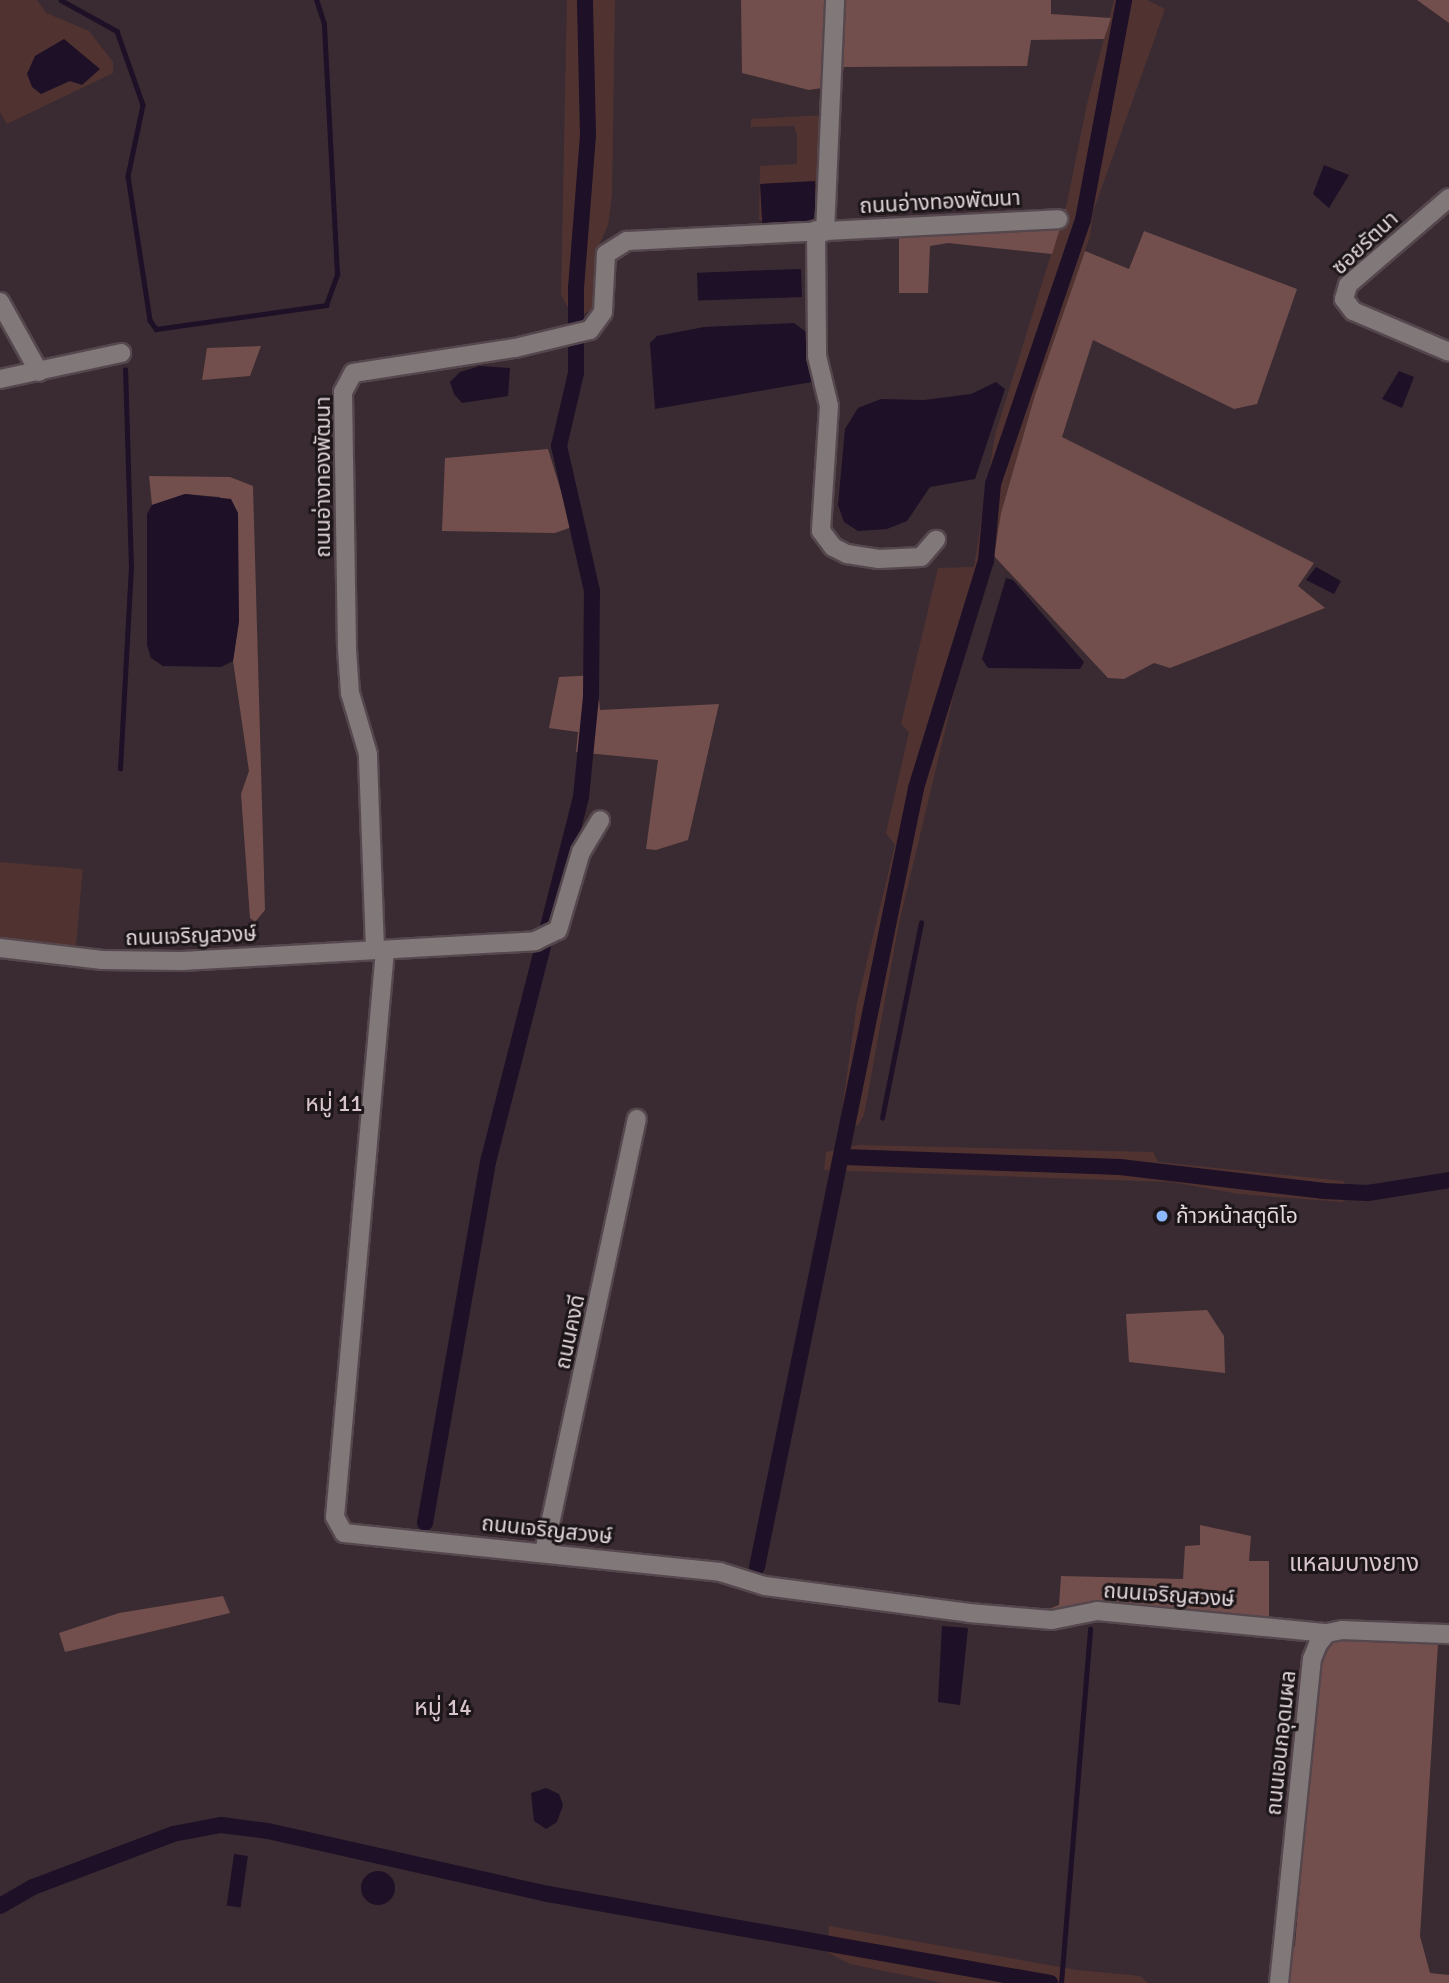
<!DOCTYPE html>
<html>
<head>
<meta charset="utf-8">
<style>
	body { margin:0 }
	#map { position:relative; width:1449px; height:1983px; overflow:hidden; background:#3a2b32; font-family:Signika,"Noto Sans Thai",sans-serif }
	div>[style] { position:absolute }
	.green>* { inset:0; background:#503331; transform-origin:0 0 }
	.forest>* { inset:0; background:#724f4c }
	.water>* { inset:0; background:#1e1026; transform-origin:0 0 }
	.round { border-radius:50% }
	.stream>* { height:4.5px; margin:-2.25px; padding:0 2.25px; transform-origin:2.25px; border-radius:2.25px; background:#1e1026 }
	.canal>* { height:16px; margin:-8px; padding:0 8px; transform-origin:8px; border-radius:8px; background:#1e1026 }
	.roads { filter:drop-shadow(2px 0 #55474d) drop-shadow(-2px 0 #55474d) drop-shadow(0 2px #55474d) drop-shadow(0 -2px #55474d) }
	.minor>* { height:18px; margin:-9px; padding:0 9px; transform-origin:9px; border-radius:9px; background:#807879 }
	.dots>* { width:19px; height:19px; translate:-50% -50%; box-sizing:border-box; border:4px solid #1d1619; border-radius:50% }
	span { translate:-50% -50%; white-space:nowrap; text-align:center; line-height:1.15; -webkit-text-stroke:6px #1d1619; paint-order:stroke }
	.street-label { font-size:21px; color:#e2d8dd }
	.poi-label { font-size:21px; color:#e2d8dd }
	.left { translate:0 -50%; text-align:left }
	.neighbourhood-label { font-size:23px; color:#d7c4cd }
	.quarter-label { font-size:24px; color:#d7c4cd }
</style>
</head>
<body>
<div id="map">
	<div class="green">
		<i style="clip-path:polygon(0 0,37px 0,46px 13px,89px 31px,113px 62px,113px 73px,7px 124px,0 112px)"></i>
		<i style="clip-path:polygon(567px 0,615px 0,612px 195px,608px 225px,599px 245px,592px 309px,575px 320px,561px 295px)"></i>
		<i style="clip-path:polygon(1114px 0,1147px 0,1165px 9px,1093px 212px,1090px 236px,1035px 395px,1001px 513px,993px 562px,956px 685px,899px 923px,864px 1115px,858px 1125px,839px 1132px,857px 1003px,895px 845px,886px 833px,909px 732px,901px 724px,938px 568px,974px 567px,995px 435px,1067px 203px,1087px 104px)"></i>
		<i style="clip-path:polygon(824px 115px,822px 222px,759px 220px,760px 166px,797px 164px,797px 135px,794px 126px,751px 127px,751px 119px)"></i>
		<i style="left:0;top:862px;width:83px;height:82px;rotate:5deg"></i>
		<i style="clip-path:polygon(858px 1145px,1153px 1152px,1158px 1162px,1344px 1181px,1343px 1202px,1239px 1194px,1171px 1182px,824px 1170px,826px 1152px)"></i>
		<i style="clip-path:polygon(829px 1926px,1077px 1970px,1140px 1976px,1148px 1983px,943px 1983px,850px 1964px,827px 1952px)"></i>
	</div>
	<div class="forest">
		<i style="clip-path:polygon(741px 0,1051px 0,1051px 14px,1111px 18px,1104px 39px,1031px 40px,1027px 66px,844px 67px,840px 85px,809px 90px,742px 73px)"></i>
		<i style="clip-path:polygon(1417px 0,1449px 0,1449px 23px)"></i>
		<i style="clip-path:polygon(1066px 209px,1052px 254px,948px 243px,930px 246px,928px 293px,899px 293px,899px 220px,982px 214px,1030px 221px,1034px 211px)"></i>
		<i style="clip-path:polygon(1144px 231px,1297px 289px,1257px 404px,1234px 409px,1093px 340px,1062px 437px,1314px 563px,1298px 586px,1325px 608px,1170px 668px,1154px 663px,1124px 679px,1108px 678px,994px 556px,1001px 513px,1035px 395px,1085px 251px,1129px 269px)"></i>
		<i style="clip-path:polygon(261px 346px,250px 376px,202px 380px,207px 348px)"></i>
		<i style="clip-path:polygon(548px 449px,572px 527px,555px 533px,442px 531px,445px 458px)"></i>
		<i style="clip-path:polygon(149px 476px,230px 477px,253px 486px,265px 910px,255px 922px,250px 918px,241px 794px,249px 771px,233px 661px,239px 621px,220px 497px,185px 494px,152px 505px)"></i>
		<i style="clip-path:polygon(597px 675px,600px 710px,719px 704px,688px 840px,656px 850px,646px 849px,658px 760px,576px 752px,578px 732px,549px 728px,559px 677px)"></i>
		<i style="clip-path:polygon(1207px 1310px,1224px 1336px,1225px 1373px,1129px 1362px,1126px 1314px)"></i>
		<i style="clip-path:polygon(1200px 1525px,1251px 1536px,1249px 1561px,1269px 1561px,1269px 1621px,1041px 1612px,1059px 1605px,1061px 1576px,1183px 1579px,1185px 1546px,1200px 1545px)"></i>
		<i style="clip-path:polygon(223px 1596px,230px 1613px,65px 1652px,59px 1633px,119px 1613px)"></i>
		<i style="clip-path:polygon(1355px 1640px,1438px 1644px,1420px 1936px,1430px 1973px,1449px 1975px,1449px 1983px,1285px 1983px,1295px 1944px,1318px 1674px,1325px 1648px,1335px 1641px)"></i>
	</div>
	<div class="water">
		<i style="clip-path:polygon(64px 39px,100px 69px,82px 85px,70px 81px,41px 94px,32px 87px,27px 74px,35px 56px)"></i>
		<i style="clip-path:polygon(1324px 165px,1349px 175px,1329px 208px,1313px 194px)"></i>
		<i style="left:815px;top:181px;width:40px;height:55px;rotate:87deg"></i>
		<i style="left:801px;top:269px;width:28px;height:104px;rotate:88deg"></i>
		<i style="clip-path:polygon(794px 323px,806px 332px,811px 346px,812px 382px,655px 409px,650px 343px,657px 336px,704px 327px)"></i>
		<i style="clip-path:polygon(480px 366px,510px 368px,508px 396px,462px 403px,454px 394px,450px 382px,460px 372px)"></i>
		<i style="clip-path:polygon(1399px 371px,1414px 377px,1402px 408px,1382px 399px)"></i>
		<i style="clip-path:polygon(996px 382px,1005px 389px,975px 479px,930px 487px,907px 521px,887px 529px,858px 531px,844px 522px,838px 505px,845px 429px,858px 408px,881px 399px,924px 400px,971px 394px)"></i>
		<i style="clip-path:polygon(185px 494px,231px 499px,238px 513px,239px 621px,233px 661px,221px 667px,163px 666px,151px 658px,147px 645px,147px 514px,152px 505px)"></i>
		<i style="clip-path:polygon(1316px 567px,1341px 581px,1334px 594px,1306px 580px)"></i>
		<i style="clip-path:polygon(1006px 578px,1013px 580px,1084px 662px,1080px 669px,988px 668px,982px 659px)"></i>
		<i style="clip-path:polygon(942px 1626px,968px 1628px,960px 1705px,938px 1702px)"></i>
		<i style="clip-path:polygon(546px 1788px,559px 1794px,563px 1805px,557px 1822px,546px 1829px,534px 1821px,531px 1793px)"></i>
		<i style="left:234px;top:1854px;width:14px;height:52px;rotate:8deg"></i>
		<i class="round" style="left:361px;top:1871px;width:34px;height:34px"></i>
	</div>
	<div class="stream">
		<i style="left:61px;top:0;width:64px;rotate:29deg"></i>
		<i style="left:117px;top:31px;width:78px;rotate:70.6deg"></i>
		<i style="left:143px;top:105px;width:73px;rotate:101.9deg"></i>
		<i style="left:128px;top:176px;width:146px;rotate:81.3deg"></i>
		<i style="left:150px;top:320px;width:11px;rotate:56deg"></i>
		<i style="left:156px;top:329px;width:172px;rotate:-8deg"></i>
		<i style="left:326px;top:305px;width:33px;rotate:-70deg"></i>
		<i style="left:337px;top:274px;width:250px;rotate:-93deg"></i>
		<i style="left:324px;top:24px;width:25px;rotate:-108deg"></i>
		<i style="left:120px;top:769px;width:200px;rotate:-86.9deg"></i>
		<i style="left:131px;top:569px;width:199px;rotate:-91.7deg"></i>
		<i style="left:882px;top:1118px;width:199px;rotate:-78.7deg"></i>
		<i style="left:1004px;top:1983px;width:8px;rotate:-76deg"></i>
		<i style="left:1061px;top:1983px;width:355px;rotate:-85.3deg"></i>
	</div>
	<div class="canal">
		<i style="left:844px;top:1157px;width:276px;rotate:2.1deg"></i>
		<i style="left:1120px;top:1167px;width:204px;rotate:6.7deg"></i>
		<i style="left:1323px;top:1191px;width:45px;rotate:2.5deg"></i>
		<i style="left:1368px;top:1193px;width:82px;rotate:-9.1deg"></i>
		<i style="left:425px;top:1523px;width:366px;rotate:-80.1deg"></i>
		<i style="left:488px;top:1162px;width:377px;rotate:-75.7deg"></i>
		<i style="left:581px;top:797px;width:100px;rotate:-84.3deg"></i>
		<i style="left:591px;top:697px;width:106px;rotate:-89.5deg"></i>
		<i style="left:592px;top:591px;width:149px;rotate:-102.8deg"></i>
		<i style="left:559px;top:446px;width:75px;rotate:-76.9deg"></i>
		<i style="left:576px;top:373px;width:85px;rotate:-90deg"></i>
		<i style="left:576px;top:288px;width:153px;rotate:-85.5deg"></i>
		<i style="left:588px;top:135px;width:135px;rotate:-91.3deg"></i>
		<i style="left:757px;top:1567px;width:795px;rotate:-78.46deg"></i>
		<i style="left:916px;top:788px;width:238px;rotate:-72.9deg"></i>
		<i style="left:986px;top:561px;width:77px;rotate:-84.8deg"></i>
		<i style="left:993px;top:484px;width:279px;rotate:-71.2deg"></i>
		<i style="left:1083px;top:220px;width:224px;rotate:-79.4deg"></i>
		<i style="left:0;top:1906px;width:38px;rotate:-30deg"></i>
		<i style="left:33px;top:1887px;width:150px;rotate:-20.7deg"></i>
		<i style="left:173px;top:1834px;width:49px;rotate:-10.6deg"></i>
		<i style="left:221px;top:1825px;width:47px;rotate:7.3deg"></i>
		<i style="left:268px;top:1831px;width:287px;rotate:12.7deg"></i>
		<i style="left:548px;top:1894px;width:510px;rotate:10.05deg"></i>
	</div>
	<div class="roads">
		<div class="minor">
			<i style="left:1449px;top:198px;width:133px;rotate:139.3deg"></i>
			<i style="left:1348px;top:285px;width:15px;rotate:106deg"></i>
			<i style="left:1344px;top:299px;width:15px;rotate:53deg"></i>
			<i style="left:1353px;top:311px;width:104px;rotate:23.1deg"></i>
			<i style="left:816px;top:230px;width:126px;rotate:89.5deg"></i>
			<i style="left:817px;top:356px;width:51px;rotate:76.5deg"></i>
			<i style="left:829px;top:406px;width:125px;rotate:93.7deg"></i>
			<i style="left:821px;top:531px;width:20px;rotate:53deg"></i>
			<i style="left:833px;top:547px;width:16px;rotate:27deg"></i>
			<i style="left:847px;top:554px;width:32px;rotate:9deg"></i>
			<i style="left:879px;top:559px;width:42px;rotate:-2.7deg"></i>
			<i style="left:921px;top:557px;width:23px;rotate:-49deg"></i>
			<i style="left:825px;top:232px;width:232px;rotate:-87.5deg"></i>
			<i style="left:0;top:302px;width:80px;rotate:60.9deg"></i>
			<i style="left:0;top:379px;width:124px;rotate:-12.1deg"></i>
			<i style="left:0;top:948px;width:103px;rotate:6.7deg"></i>
			<i style="left:102px;top:960px;width:80px;rotate:0.7deg"></i>
			<i style="left:182px;top:961px;width:354px;rotate:-3.2deg"></i>
			<i style="left:535px;top:941px;width:25px;rotate:-26deg"></i>
			<i style="left:558px;top:930px;width:81px;rotate:-73.6deg"></i>
			<i style="left:581px;top:852px;width:37px;rotate:-59deg"></i>
			<i style="left:375px;top:949px;width:195px;rotate:-92.1deg"></i>
			<i style="left:368px;top:754px;width:64px;rotate:-106.4deg"></i>
			<i style="left:350px;top:693px;width:44px;rotate:-93.9deg"></i>
			<i style="left:347px;top:649px;width:257px;rotate:-90.9deg"></i>
			<i style="left:343px;top:392px;width:21px;rotate:-62deg"></i>
			<i style="left:353px;top:373px;width:164px;rotate:-8.8deg"></i>
			<i style="left:515px;top:348px;width:77px;rotate:-13.5deg"></i>
			<i style="left:590px;top:330px;width:22px;rotate:-54deg"></i>
			<i style="left:603px;top:312px;width:58px;rotate:-87deg"></i>
			<i style="left:606px;top:254px;width:25px;rotate:-32deg"></i>
			<i style="left:627px;top:241px;width:432px;rotate:-2.9deg"></i>
			<i style="left:385px;top:950px;width:569px;rotate:95.04deg"></i>
			<i style="left:335px;top:1517px;width:18px;rotate:61deg"></i>
			<i style="left:344px;top:1533px;width:378px;rotate:5.9deg"></i>
			<i style="left:720px;top:1572px;width:47px;rotate:17.3deg"></i>
			<i style="left:765px;top:1586px;width:206px;rotate:7.5deg"></i>
			<i style="left:969px;top:1613px;width:83px;rotate:4.8deg"></i>
			<i style="left:1052px;top:1620px;width:46px;rotate:-11.3deg"></i>
			<i style="left:1097px;top:1611px;width:231px;rotate:5.5deg"></i>
			<i style="left:544px;top:1552px;width:443px;rotate:-77.9deg"></i>
			<i style="left:1279px;top:1983px;width:326px;rotate:-84.2deg"></i>
			<i style="left:1312px;top:1659px;width:16px;rotate:-68deg"></i>
			<i style="left:1318px;top:1644px;width:14px;rotate:-51deg"></i>
			<i style="left:1327px;top:1633px;width:16px;rotate:-11deg"></i>
			<i style="left:1343px;top:1630px;width:106px;rotate:2.2deg"></i>
		</div>
	</div>
	<div class="dots">
		<i style="left:1162px;top:1216px;background:#8bb9fc"></i>
	</div>
	<div class="street-label">
		<span style="left:940px;top:202px;rotate:-3deg">ถนนอ่างทองพัฒนา</span>
		<span style="left:1365px;top:243px;rotate:-43deg">ซอยรัตนา</span>
		<span style="left:323px;top:477px;rotate:-90deg">ถนนอ่างทองพัฒนา</span>
		<span style="left:191px;top:936px;rotate:-2deg">ถนนเจริญสวงษ์</span>
		<span style="left:570px;top:1332px;rotate:-78deg">ถนนคงดี</span>
		<span style="left:547px;top:1530px;rotate:6deg">ถนนเจริญสวงษ์</span>
		<span style="left:1169px;top:1595px;rotate:4deg">ถนนเจริญสวงษ์</span>
		<span style="left:1281px;top:1743px;rotate:-84deg">ถนนเอนกอุดมผล</span>
	</div>
	<div class="poi-label">
		<span class="left" style="left:1176px;top:1216px">ก้าวหน้าสตูดิโอ</span>
	</div>
	<div class="neighbourhood-label">
		<span style="left:334px;top:1104px">หมู่ 11</span>
		<span style="left:443px;top:1708px">หมู่ 14</span>
	</div>
	<div class="quarter-label">
		<span style="left:1354px;top:1564px">แหลมบางยาง</span>
	</div>
</div>
</body>
</html>
